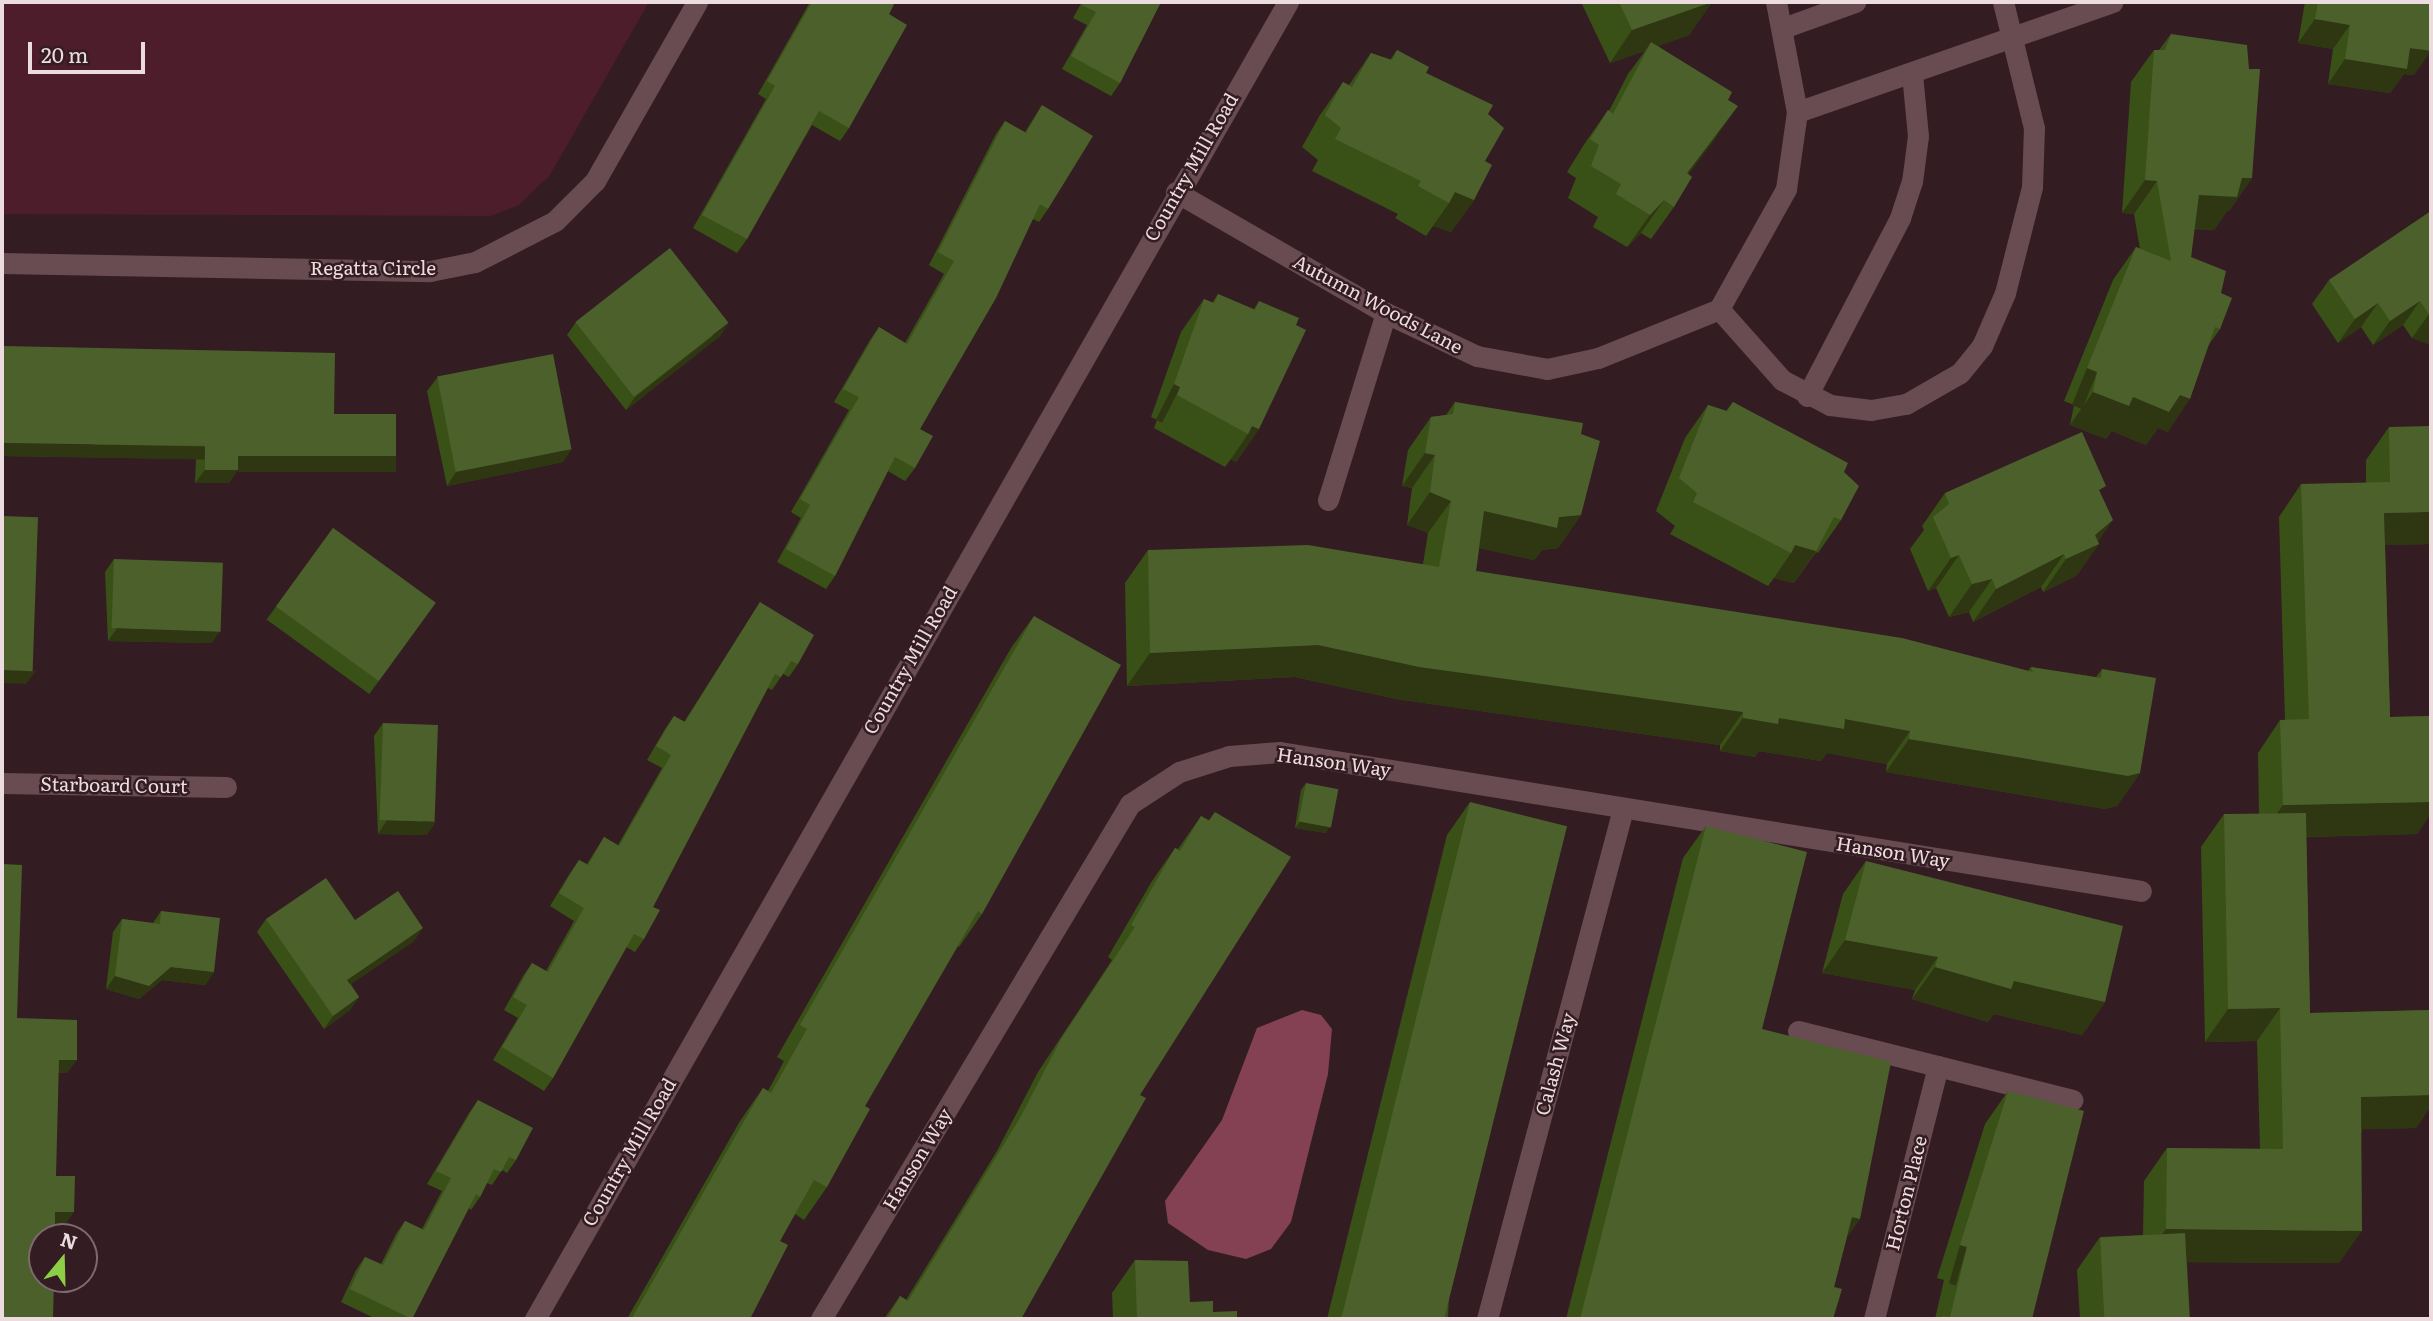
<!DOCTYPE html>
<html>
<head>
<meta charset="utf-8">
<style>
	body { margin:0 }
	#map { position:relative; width:2433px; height:1321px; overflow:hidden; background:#331d22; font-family:Literata,serif }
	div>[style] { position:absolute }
	.green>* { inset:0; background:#4e1d2c }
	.water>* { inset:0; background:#844153 }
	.service>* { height:21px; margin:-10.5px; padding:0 10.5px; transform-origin:10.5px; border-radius:10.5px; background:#694b52 }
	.minor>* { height:21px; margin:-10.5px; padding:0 10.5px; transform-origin:10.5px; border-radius:10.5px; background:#694b52 }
	.wall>* { inset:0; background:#395116; transform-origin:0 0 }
	.shaded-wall>* { inset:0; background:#2e3612; transform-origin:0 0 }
	.building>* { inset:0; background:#4c602c; transform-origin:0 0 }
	span { translate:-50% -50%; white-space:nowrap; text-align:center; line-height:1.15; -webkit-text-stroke:5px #331d22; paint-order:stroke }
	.street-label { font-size:19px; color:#eddcdf }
	.frame { position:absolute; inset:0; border:4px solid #eddcdf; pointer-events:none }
	.north { position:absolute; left:28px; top:1223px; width:70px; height:70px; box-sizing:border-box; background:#331d22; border:2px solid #7d696e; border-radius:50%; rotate:19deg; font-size:19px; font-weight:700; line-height:28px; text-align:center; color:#eddcdf }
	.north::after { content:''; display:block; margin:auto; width:24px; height:32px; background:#8cce45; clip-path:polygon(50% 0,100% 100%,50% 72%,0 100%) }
	.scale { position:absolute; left:28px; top:42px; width:117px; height:32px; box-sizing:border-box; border:4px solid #eddcdf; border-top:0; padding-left:9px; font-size:21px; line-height:24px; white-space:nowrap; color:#eddcdf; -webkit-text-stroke:5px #331d22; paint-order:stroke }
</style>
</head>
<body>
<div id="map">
	<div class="green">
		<i style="clip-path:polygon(2px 2px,649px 2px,550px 175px,519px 205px,491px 216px,2px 214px)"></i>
	</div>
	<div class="water">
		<i style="clip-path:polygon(1302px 1010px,1321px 1015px,1332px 1029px,1328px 1074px,1291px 1222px,1271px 1249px,1246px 1259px,1208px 1250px,1168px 1223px,1165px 1201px,1222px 1120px,1257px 1028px)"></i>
	</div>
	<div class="service">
		<i style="left:1783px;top:28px;width:77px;rotate:-19.9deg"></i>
		<i style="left:1797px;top:112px;width:334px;rotate:-19.2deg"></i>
		<i style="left:1719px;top:309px;width:95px;rotate:48.4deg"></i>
		<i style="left:1782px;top:380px;width:54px;rotate:27.5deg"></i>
		<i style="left:1830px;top:405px;width:41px;rotate:7deg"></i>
		<i style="left:1871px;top:410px;width:36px;rotate:-10deg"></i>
		<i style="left:1906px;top:404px;width:62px;rotate:-29.9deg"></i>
		<i style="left:1960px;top:373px;width:35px;rotate:-51deg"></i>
		<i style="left:1982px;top:346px;width:58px;rotate:-66.5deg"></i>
		<i style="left:2005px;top:293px;width:109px;rotate:-75.7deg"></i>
		<i style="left:2032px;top:187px;width:59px;rotate:-88.1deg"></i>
		<i style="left:2034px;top:128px;width:130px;rotate:-103.8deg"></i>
		<i style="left:1807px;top:396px;width:201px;rotate:-62.4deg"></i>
		<i style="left:1900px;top:218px;width:38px;rotate:-72deg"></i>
		<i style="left:1912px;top:182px;width:46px;rotate:-82.6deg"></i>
		<i style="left:1918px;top:136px;width:62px;rotate:-95.5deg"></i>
		<i style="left:1328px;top:500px;width:196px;rotate:-72.8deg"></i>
	</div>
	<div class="minor">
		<i style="left:1176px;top:192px;width:242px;rotate:30deg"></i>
		<i style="left:1386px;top:313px;width:101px;rotate:25.3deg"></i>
		<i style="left:1477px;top:356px;width:71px;rotate:10.5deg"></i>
		<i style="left:1547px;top:369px;width:52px;rotate:-12.2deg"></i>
		<i style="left:1598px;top:358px;width:131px;rotate:-22deg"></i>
		<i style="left:1719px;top:309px;width:137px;rotate:-60.8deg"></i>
		<i style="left:1786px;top:189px;width:78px;rotate:-81.9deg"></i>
		<i style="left:1797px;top:112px;width:112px;rotate:-100.8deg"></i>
		<i style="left:2px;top:263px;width:428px;rotate:1.1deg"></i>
		<i style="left:430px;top:271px;width:46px;rotate:-11.3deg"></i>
		<i style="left:475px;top:262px;width:90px;rotate:-27.1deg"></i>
		<i style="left:555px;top:221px;width:57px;rotate:-45deg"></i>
		<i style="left:595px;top:181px;width:206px;rotate:-60.3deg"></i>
		<i style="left:2px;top:783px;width:224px;rotate:1deg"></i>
		<i style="left:1798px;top:1031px;width:283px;rotate:14.1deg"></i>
		<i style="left:535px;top:1319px;width:1517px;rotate:-60.24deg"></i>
		<i style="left:821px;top:1319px;width:601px;rotate:-59.04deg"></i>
		<i style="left:1130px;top:804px;width:59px;rotate:-33.1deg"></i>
		<i style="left:1179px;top:772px;width:52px;rotate:-17.7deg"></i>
		<i style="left:1229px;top:756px;width:51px;rotate:-4.5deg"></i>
		<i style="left:1280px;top:752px;width:872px;rotate:9.17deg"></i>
		<i style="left:1487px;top:1319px;width:528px;rotate:-75.07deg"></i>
		<i style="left:1874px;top:1319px;width:261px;rotate:-75.8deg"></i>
	</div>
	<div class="wall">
		<i style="clip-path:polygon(810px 2px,895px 2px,889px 14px,849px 128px,840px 141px,812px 125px,747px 239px,737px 253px,693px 228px,766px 99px,758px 94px)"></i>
		<i style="clip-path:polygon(1082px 2px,1161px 2px,1120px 83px,1111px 96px,1062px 69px,1087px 25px,1073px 18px)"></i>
		<i style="clip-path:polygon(1581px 2px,1712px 2px,1689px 35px,1658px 46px,1728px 100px,1715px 139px,1688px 174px,1674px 207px,1651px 239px,1641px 233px,1627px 247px,1593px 227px,1598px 217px,1568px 198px,1576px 178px,1567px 172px,1585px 143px,1608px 110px,1609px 111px,1628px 74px,1645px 51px,1610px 63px)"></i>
		<i style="clip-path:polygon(2305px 2px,2431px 2px,2414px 75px,2404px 74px,2390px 93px,2328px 84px,2333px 49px,2298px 43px)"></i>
		<i style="clip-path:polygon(2171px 34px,2252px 178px,2229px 211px,2227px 211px,2214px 230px,2194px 229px,2191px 257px,2221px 293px,2220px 329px,2208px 346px,2168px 432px,2158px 428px,2146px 445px,2112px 431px,2106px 439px,2070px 425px,2074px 405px,2064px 401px,2113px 280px,2136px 247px,2140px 249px,2134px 214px,2122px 213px,2131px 82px,2154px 50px,2159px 50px)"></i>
		<i style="clip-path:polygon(1397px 50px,1426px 73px,1488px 114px,1485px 161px,1474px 200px,1451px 232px,1433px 226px,1426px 236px,1395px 218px,1398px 214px,1312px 171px,1318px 160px,1302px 147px,1320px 115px,1343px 82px,1349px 85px,1371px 53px,1390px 60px)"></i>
		<i style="clip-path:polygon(1042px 105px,1048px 209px,1039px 222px,1033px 219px,920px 429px,915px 468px,905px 481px,888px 471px,835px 576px,826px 589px,777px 562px,801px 518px,791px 512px,849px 410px,834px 402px,870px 340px,879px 327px,905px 343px,944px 274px,929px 265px,996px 134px,1005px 121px,1025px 132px)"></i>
		<i style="clip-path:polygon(2431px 211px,2431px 345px,2412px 338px,2403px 325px,2373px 345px,2361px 327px,2338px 343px,2312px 304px,2329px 280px)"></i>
		<i style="clip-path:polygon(1218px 294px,1254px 309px,1259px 301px,1259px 429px,1236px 462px,1231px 459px,1225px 467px,1154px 428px,1157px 420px,1151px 417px,1181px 332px,1204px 299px,1212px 303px)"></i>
		<i style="clip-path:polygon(576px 322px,720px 336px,626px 410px,567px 335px)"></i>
		<i style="clip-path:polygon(437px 378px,563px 462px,447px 486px,427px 391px)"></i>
		<i style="clip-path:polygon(1455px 402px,1581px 434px,1581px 515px,1558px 548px,1542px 550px,1534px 560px,1479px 548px,1476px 571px,2028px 671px,2031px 667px,2096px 677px,2102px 669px,2140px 773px,2117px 806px,2105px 809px,1886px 772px,1887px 764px,1827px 753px,1821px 761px,1759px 751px,1755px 757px,1720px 751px,1720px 745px,1396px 699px,1295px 677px,1127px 686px,1125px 583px,1148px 550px,1423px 564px,1428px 533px,1407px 525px,1412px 488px,1402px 486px,1408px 450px,1431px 417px,1446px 415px)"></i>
		<i style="clip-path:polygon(1733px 402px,1844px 472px,1841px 520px,1818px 553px,1816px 552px,1794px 583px,1774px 578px,1768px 586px,1670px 534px,1675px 526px,1656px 511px,1685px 438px,1708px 405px,1726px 411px)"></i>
		<i style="clip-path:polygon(334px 414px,396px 456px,387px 469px,238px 469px,229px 483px,195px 483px,196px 459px,2px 456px)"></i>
		<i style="clip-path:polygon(2389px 427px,2431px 544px,2385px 545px,2390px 717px,2431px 716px,2431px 813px,2417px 834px,2306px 837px,2310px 1013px,2431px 1010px,2431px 1106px,2416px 1128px,2362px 1129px,2339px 1263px,2187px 1262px,2190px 1319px,2080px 1319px,2077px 1270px,2100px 1237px,2143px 1235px,2144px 1181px,2167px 1148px,2260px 1149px,2257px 1041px,2205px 1042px,2201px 847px,2224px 814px,2259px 814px,2258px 753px,2280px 720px,2285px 720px,2279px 517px,2301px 484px,2366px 483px,2366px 460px)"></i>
		<i style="clip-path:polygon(1945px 493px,2101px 494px,2098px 541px,2099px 544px,2076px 576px,2043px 592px,2041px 587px,1973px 622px,1969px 612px,1949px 617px,1936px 588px,1928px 591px,1910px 549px,1924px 530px,1922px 526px)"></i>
		<i style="left:333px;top:528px;width:127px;height:113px;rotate:36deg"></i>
		<i style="clip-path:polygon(114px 559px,212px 643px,108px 641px,105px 572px)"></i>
		<i style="clip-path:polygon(760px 602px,798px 664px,789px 677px,783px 674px,772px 690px,768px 688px,653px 907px,644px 939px,635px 952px,626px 947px,553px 1078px,544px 1091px,493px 1060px,518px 1018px,504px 1010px,523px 976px,532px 963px,546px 971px,574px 921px,550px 906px,570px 873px,579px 860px,587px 864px,604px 837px,618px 845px,662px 768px,647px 760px,665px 729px,674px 716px,684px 722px)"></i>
		<i style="clip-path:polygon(1034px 616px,982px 914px,959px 947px,958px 946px,865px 1106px,827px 1187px,804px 1220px,795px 1214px,780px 1241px,750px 1319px,627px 1319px,740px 1121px,763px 1088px,768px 1091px,784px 1061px,777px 1057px,1011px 648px)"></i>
		<i style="clip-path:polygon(383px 723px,427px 835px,378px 834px,374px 736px)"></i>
		<i style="clip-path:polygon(1306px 783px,1326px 833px,1295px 828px,1301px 790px)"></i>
		<i style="clip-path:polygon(1470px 802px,1448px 1319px,1327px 1319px,1447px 835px)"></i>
		<i style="clip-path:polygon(1215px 812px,1140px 1095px,1021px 1319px,884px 1319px,900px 1296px,906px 1300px,997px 1151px,1038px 1072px,1112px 960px,1108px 957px,1152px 881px,1175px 848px,1178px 849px,1201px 816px,1209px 820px)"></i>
		<i style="clip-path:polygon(1706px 826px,1762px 1029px,1860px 1219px,1847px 1237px,1834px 1287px,1833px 1319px,1566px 1319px,1683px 858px)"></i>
		<i style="clip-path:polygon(1866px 861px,2105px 1002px,2082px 1035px,1994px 1014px,1988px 1022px,1912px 999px,1915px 990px,1822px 973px,1843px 894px)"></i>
		<i style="clip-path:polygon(161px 911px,214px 972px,205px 985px,162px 980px,139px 999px,106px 989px,113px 932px,122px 919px,153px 923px)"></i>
		<i style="clip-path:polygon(266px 919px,414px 941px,351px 984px,359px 997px,350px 1010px,324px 1029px,257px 932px)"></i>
		<i style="clip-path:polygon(2008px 1091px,2032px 1319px,1935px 1319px,1944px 1280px,1937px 1278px,1985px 1124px)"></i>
		<i style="clip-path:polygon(478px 1100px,516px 1160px,507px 1173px,502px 1170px,492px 1185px,487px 1183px,480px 1197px,471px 1210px,469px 1208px,412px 1319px,376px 1319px,341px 1302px,356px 1270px,365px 1257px,381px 1264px,396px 1234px,405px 1221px,422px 1229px,442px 1191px,427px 1184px,469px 1113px)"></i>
		<i style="clip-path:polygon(1135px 1260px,1190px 1302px,1213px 1312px,1237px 1319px,1113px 1319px,1112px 1293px)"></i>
	</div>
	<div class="shaded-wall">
		<i style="clip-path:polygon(1712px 2px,1689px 35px,1647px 50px,1651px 42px,1645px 51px,1610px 63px,1632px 30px)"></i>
		<i style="clip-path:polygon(2315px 19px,2350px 25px,2333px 49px,2298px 43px)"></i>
		<i style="clip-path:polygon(2410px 48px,2431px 51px,2414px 75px,2404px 74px,2390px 93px,2328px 84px,2345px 59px)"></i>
		<i style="clip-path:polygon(1738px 106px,1715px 139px,1665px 206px,1687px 173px)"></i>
		<i style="clip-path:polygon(2242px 178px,2252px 178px,2229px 211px,2227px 211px,2214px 230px,2176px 227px,2199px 195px)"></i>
		<i style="clip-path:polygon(2145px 180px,2157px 181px,2134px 214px,2122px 213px)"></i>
		<i style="clip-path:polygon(1455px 192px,1474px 200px,1451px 232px,1433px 226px,1449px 203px)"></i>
		<i style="clip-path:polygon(1664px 200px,1641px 233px,1627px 247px,1650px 215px)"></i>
		<i style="clip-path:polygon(2420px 301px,2403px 325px,2373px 345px,2390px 321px)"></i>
		<i style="clip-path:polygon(2378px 303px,2361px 327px,2338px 343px,2355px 319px)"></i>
		<i style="clip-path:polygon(2429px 314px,2431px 315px,2431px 345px,2412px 338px)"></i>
		<i style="clip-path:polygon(729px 323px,720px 336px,626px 410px,635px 397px)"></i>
		<i style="left:2087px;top:368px;width:11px;height:40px;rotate:22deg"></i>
		<i style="left:1174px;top:384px;width:7px;height:40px;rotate:27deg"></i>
		<i style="clip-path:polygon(2093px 392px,2133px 397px,2180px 395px,2190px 399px,2168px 432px,2158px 428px,2146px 445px,2112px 431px,2106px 439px,2070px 425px)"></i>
		<i style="clip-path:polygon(1252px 426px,1259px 429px,1236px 462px,1231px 459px,1248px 434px)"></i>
		<i style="left:2px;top:443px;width:203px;height:13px;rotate:1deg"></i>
		<i style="clip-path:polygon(572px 449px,563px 462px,447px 486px,456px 472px)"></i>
		<i style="clip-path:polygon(1425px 453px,1435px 455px,1412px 488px,1402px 486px)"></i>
		<i style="left:238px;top:456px;width:158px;height:16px"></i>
		<i style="clip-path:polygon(205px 470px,238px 470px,229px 483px,195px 483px)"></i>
		<i style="clip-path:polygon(1430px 492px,1451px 501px,1428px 533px,1407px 525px)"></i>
		<i style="clip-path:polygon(1484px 511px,1559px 517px,1581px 515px,1558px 548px,1542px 550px,1534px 560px,1461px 544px)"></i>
		<i style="clip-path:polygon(2431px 512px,2431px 544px,2361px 546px,2384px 513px)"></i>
		<i style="clip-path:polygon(2113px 520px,2095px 546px,2099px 544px,2076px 576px,2043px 592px,2066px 559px)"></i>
		<i style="clip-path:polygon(1795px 545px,1816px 551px,1794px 583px,1774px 578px,1791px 553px)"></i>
		<i style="clip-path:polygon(2064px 554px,2041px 587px,1973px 622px,1996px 589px)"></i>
		<i style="clip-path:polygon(1959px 555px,1936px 588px,1928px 591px,1951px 558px)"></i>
		<i style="clip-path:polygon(1992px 579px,1969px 612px,1949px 617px,1972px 584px)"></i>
		<i style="clip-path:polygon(117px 628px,221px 630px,212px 643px,108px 641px)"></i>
		<i style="clip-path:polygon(1318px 645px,1743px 712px,1720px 745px,1396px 699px,1295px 677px,1127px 686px,1150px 653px)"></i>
		<i style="clip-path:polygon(2px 670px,36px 671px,26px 684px,2px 683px)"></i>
		<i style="clip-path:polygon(1743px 718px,1845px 719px,1910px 731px,1887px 764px,1827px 753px,1821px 761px,1759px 751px,1755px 757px,1720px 751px)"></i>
		<i style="clip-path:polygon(1909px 739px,2140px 773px,2117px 806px,2105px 809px,1886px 772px)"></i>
		<i style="clip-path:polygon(2431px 802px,2431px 813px,2417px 834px,2260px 838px,2283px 805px)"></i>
		<i style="clip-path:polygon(387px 820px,436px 822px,427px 835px,378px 834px)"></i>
		<i style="clip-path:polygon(1300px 822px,1330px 827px,1326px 833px,1295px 828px)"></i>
		<i style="clip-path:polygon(423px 928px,414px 941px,338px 993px,347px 980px)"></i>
		<i style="clip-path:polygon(1845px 940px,1938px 957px,1915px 990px,1822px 973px)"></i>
		<i style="clip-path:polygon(171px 967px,214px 972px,205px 985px,162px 980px,139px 999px,106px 989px,115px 976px)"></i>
		<i style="clip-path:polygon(1935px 967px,2014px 981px,2105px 1002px,2082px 1035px,1994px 1014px,1988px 1022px,1912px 999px)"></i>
		<i style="clip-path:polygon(359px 997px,350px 1010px,324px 1029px,333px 1016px)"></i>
		<i style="clip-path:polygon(2280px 1008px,2257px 1041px,2205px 1042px,2228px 1009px)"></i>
		<i style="clip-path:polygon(59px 1060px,77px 1060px,67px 1073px,50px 1073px)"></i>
		<i style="clip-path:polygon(2431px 1095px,2431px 1106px,2416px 1128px,2339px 1130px,2361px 1097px)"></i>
		<i style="clip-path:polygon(55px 1212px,74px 1212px,65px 1225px,46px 1225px)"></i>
		<i style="clip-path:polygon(1852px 1217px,1860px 1219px,1837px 1251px)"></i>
		<i style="clip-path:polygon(2166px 1229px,2362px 1231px,2339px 1263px,2143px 1262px)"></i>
		<i style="left:1960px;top:1245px;width:7px;height:40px;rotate:16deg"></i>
	</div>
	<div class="building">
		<i style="clip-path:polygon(812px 2px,895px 2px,889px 14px,907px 25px,849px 128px,819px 111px,747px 239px,702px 215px,775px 86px,767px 81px)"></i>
		<i style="clip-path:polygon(1083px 2px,1161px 2px,1120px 83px,1071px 56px,1096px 12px,1082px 5px)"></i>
		<i style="clip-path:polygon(1619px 2px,1712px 2px,1632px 30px)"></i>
		<i style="clip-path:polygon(2318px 2px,2431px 2px,2431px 51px,2410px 48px,2407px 69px,2345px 59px,2350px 25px,2315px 19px)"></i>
		<i style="clip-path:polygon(2171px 34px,2247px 45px,2249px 69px,2260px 69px,2252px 178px,2242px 178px,2237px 197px,2199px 195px,2191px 257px,2226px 271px,2221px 293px,2232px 298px,2220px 329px,2215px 327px,2190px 399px,2180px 395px,2169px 412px,2133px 397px,2129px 406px,2093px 392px,2097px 372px,2087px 368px,2136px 247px,2171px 261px,2157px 181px,2145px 180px,2154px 50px,2165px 50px)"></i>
		<i style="clip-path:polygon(1651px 42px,1732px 92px,1728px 100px,1738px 106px,1687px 173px,1692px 177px,1674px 207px,1664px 200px,1650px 215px,1616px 194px,1621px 184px,1591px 166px,1599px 145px,1590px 139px,1608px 110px,1613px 114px)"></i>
		<i style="clip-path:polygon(1397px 50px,1429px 67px,1426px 73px,1493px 105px,1488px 114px,1504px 128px,1485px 161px,1492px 165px,1474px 200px,1455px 192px,1449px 203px,1418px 186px,1421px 181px,1335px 139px,1341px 128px,1325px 115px,1343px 82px,1352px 87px,1371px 53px,1392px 60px)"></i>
		<i style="clip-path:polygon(1042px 105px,1093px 136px,1048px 209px,1040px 204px,996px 298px,920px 429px,933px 436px,915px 468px,895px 457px,835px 576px,786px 549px,810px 505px,800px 499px,859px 397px,843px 389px,879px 327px,907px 344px,954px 261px,938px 252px,1005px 121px,1026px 133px)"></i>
		<i style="clip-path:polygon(2431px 211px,2431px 315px,2429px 314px,2420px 301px,2390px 321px,2378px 303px,2355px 319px,2329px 280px)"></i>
		<i style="left:670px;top:248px;width:95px;height:120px;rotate:52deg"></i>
		<i style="clip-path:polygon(1218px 294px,1255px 310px,1259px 301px,1299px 318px,1296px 325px,1306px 330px,1259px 429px,1252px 426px,1248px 434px,1177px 395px,1180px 387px,1174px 384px,1204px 299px,1214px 303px)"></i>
		<i style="clip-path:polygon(2px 346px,335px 353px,334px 414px,396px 414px,396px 456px,238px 456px,238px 470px,205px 470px,205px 446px,2px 443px)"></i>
		<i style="left:553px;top:354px;width:97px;height:118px;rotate:79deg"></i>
		<i style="clip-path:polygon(1455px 402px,1583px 423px,1581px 434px,1600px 441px,1581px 515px,1559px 517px,1557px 528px,1484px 511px,1476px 571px,1902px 638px,2033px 672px,2031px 667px,2101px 678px,2102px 669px,2156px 678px,2140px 773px,2128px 776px,1909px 739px,1910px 731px,1845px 719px,1844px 729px,1779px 718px,1778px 724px,1743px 718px,1743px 712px,1419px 667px,1318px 645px,1150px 653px,1148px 550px,1308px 545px,1439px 567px,1451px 501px,1430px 492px,1435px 455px,1425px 453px,1431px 417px,1453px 414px)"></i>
		<i style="clip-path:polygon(1733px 402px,1848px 463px,1844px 472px,1859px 486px,1841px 520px,1834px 517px,1816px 551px,1795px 545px,1791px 553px,1693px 502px,1697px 493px,1679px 478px,1708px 405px,1727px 411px)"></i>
		<i style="clip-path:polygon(2431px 426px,2431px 512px,2384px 513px,2390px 717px,2431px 716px,2431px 802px,2283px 805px,2280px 720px,2309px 719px,2301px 484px,2390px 482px,2389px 427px)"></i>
		<i style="clip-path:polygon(2082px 432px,2106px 486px,2099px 490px,2113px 520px,2095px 535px,2099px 544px,2066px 559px,2064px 554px,1996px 589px,1992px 579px,1972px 584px,1959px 555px,1951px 558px,1933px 517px,1949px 504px,1945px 493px)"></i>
		<i style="left:2px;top:516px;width:36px;height:154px;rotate:2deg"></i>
		<i style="left:333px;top:528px;width:127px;height:97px;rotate:36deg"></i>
		<i style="left:114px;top:559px;width:109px;height:69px;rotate:2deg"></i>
		<i style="clip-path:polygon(760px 602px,814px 635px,798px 664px,791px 661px,781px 677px,775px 674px,653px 907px,660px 910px,644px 939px,634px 934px,553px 1078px,502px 1047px,527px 1005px,513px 997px,532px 963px,548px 972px,584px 908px,559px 893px,579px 860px,588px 865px,604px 837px,619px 846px,671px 755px,656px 746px,674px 716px,685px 722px)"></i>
		<i style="clip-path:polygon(1034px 616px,1121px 665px,982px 914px,978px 911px,865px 1106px,870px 1109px,827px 1187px,814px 1180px,780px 1241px,788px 1245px,750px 1319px,634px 1319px,632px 1318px,763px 1088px,771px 1093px,807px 1029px,800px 1025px)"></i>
		<i style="left:383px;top:723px;width:55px;height:97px;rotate:2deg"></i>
		<i style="left:1306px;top:783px;width:33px;height:39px;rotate:11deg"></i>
		<i style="left:1470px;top:802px;width:100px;height:533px;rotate:14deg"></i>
		<i style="clip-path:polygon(1215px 812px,1291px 857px,1140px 1095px,1146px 1098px,1021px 1319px,887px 1319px,900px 1296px,908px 1301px,1020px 1118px,1061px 1039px,1135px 927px,1131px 925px,1175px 848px,1180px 851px,1201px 816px,1209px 821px)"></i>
		<i style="clip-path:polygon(2306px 813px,2310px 1013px,2431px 1010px,2431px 1095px,2361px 1097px,2362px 1231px,2166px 1229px,2167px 1148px,2283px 1149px,2280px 1008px,2228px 1009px,2224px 814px)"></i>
		<i style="clip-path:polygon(1706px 826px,1807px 852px,1762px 1029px,1891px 1062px,1860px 1219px,1852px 1217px,1834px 1287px,1842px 1289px,1833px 1319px,1580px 1319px)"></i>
		<i style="clip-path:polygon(1866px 861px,2123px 926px,2105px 1002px,2014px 981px,2011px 989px,1935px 967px,1938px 957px,1845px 940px)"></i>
		<i style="clip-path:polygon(2px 864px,22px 865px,17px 1018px,77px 1020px,77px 1060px,59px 1060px,56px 1176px,75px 1176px,74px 1212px,55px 1212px,55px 1237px,42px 1237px,42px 1279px,54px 1279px,53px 1319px,2px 1319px)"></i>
		<i style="clip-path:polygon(326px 878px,355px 920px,398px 891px,423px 928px,347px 980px,359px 997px,333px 1016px,266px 919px)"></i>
		<i style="clip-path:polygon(161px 911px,220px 918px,214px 972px,171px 967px,149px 986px,115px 976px,122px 919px,160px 924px)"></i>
		<i style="clip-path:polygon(2008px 1091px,2084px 1111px,2032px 1319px,1942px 1319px,1943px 1316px,1950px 1317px,1967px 1247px,1960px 1245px)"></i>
		<i style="clip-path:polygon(478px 1100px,533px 1128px,516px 1160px,509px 1157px,501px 1172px,494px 1169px,480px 1197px,476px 1194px,412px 1319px,350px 1289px,365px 1257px,383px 1265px,405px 1221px,424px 1230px,451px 1178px,436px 1171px)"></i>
		<i style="left:2185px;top:1233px;width:86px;height:85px;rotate:87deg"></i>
		<i style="clip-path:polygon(1135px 1260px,1188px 1261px,1190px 1302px,1213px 1301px,1213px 1312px,1237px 1311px,1237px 1319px,1137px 1319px)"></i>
		<i style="clip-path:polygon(1290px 1317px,1290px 1319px,1245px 1319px)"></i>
	</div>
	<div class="street-label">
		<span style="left:1191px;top:167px;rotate:-60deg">Country Mill Road</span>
		<span style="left:373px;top:268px">Regatta Circle</span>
		<span style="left:1378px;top:304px;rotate:28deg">Autumn Woods Lane</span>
		<span style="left:910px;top:660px;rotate:-60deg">Country Mill Road</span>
		<span style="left:1334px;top:762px;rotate:8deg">Hanson Way</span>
		<span style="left:114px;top:785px;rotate:1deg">Starboard Court</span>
		<span style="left:1893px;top:852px;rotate:9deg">Hanson Way</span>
		<span style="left:1555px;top:1064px;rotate:-75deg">Calash Way</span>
		<span style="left:629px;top:1152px;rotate:-60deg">Country Mill Road</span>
		<span style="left:917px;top:1159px;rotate:-59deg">Hanson Way</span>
		<span style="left:1906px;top:1193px;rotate:-76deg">Horton Place</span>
	</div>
	<div class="frame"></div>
	<div class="north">N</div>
	<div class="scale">20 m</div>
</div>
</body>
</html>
